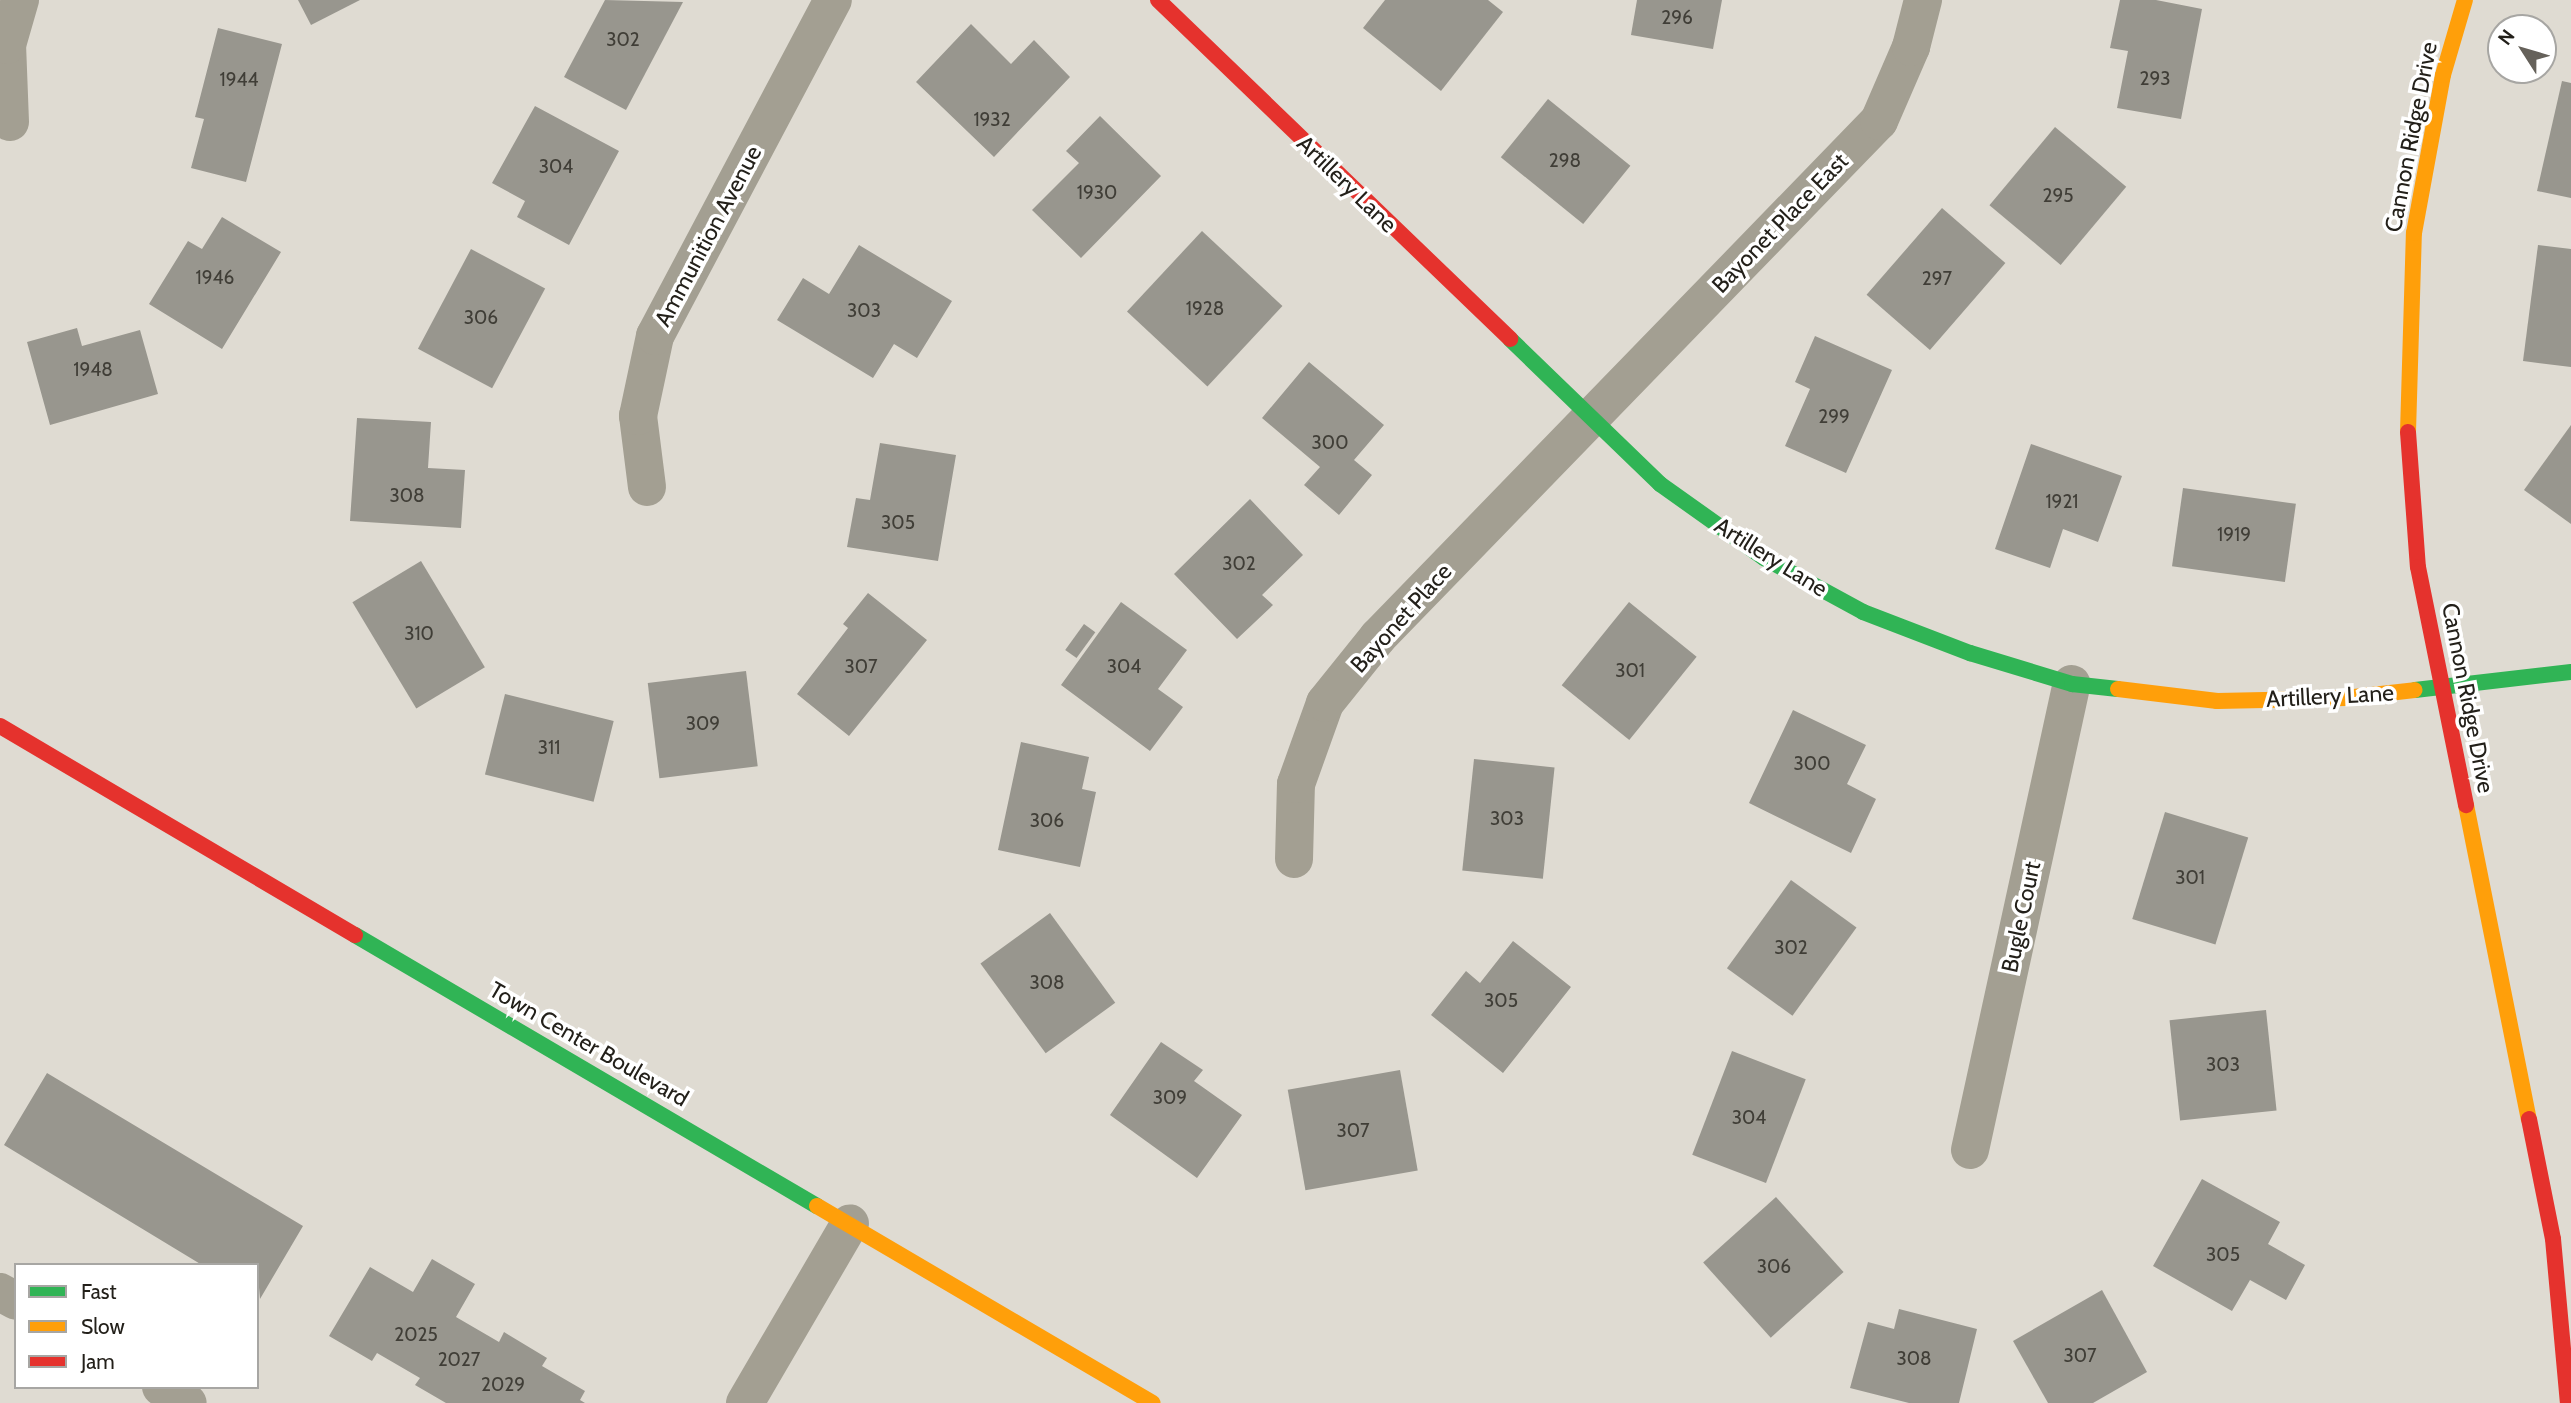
<!DOCTYPE html>
<html>
<head>
<meta charset="utf-8">
<style>
	body { margin:0 }
	#map { position:relative; width:2571px; height:1403px; overflow:hidden; background:#dfdbd2; font-family:Cabin,sans-serif }
	div>[style] { position:absolute }
	.building>* { inset:0; background:#98968e; transform-origin:0 0 }
	.street>* { height:38px; margin:-19px; padding:0 19px; transform-origin:19px; border-radius:19px; background:#a39f92 }
	.fast>* { height:16px; margin:-8px; padding:0 8px; transform-origin:8px; border-radius:8px; background:#30b455 }
	.slow>* { height:16px; margin:-8px; padding:0 8px; transform-origin:8px; border-radius:8px; background:#ff9f0a }
	.jam>* { height:16px; margin:-8px; padding:0 8px; transform-origin:8px; border-radius:8px; background:#e5322d }
	span { translate:-50% -50%; white-space:nowrap; text-align:center; line-height:1.15; -webkit-text-stroke:7px #fff; paint-order:stroke }
	.number-label { font-size:19px; color:#403e37 }
	.number-label span { -webkit-text-stroke-width:0 }
	.street-label { font-size:23px; color:#23201a }
	.legend { position:absolute; left:14px; top:1263px; width:245px; height:126px; box-sizing:border-box; background:#fff; border:2px solid #a7a6a3; margin:0; padding:9px 12px; list-style:none; font-size:21px; color:#23201a }
	.legend li { display:flex; align-items:center; gap:14px; height:35px }
	.legend b { width:35px; border:2px solid #a7a6a3 }
	.north { position:absolute; left:2487px; top:14px; width:70px; height:70px; box-sizing:border-box; background:#fff; border:2px solid #a7a6a3; border-radius:50%; rotate:307deg; font-size:19px; font-weight:700; line-height:28px; text-align:center; color:#23201a }
	.north::after { content:''; display:block; margin:auto; width:24px; height:32px; background:#65615a; clip-path:polygon(50% 0,100% 100%,50% 72%,0 100%) }
</style>
</head>
<body>
<div id="map">
	<div class="building">
		<i style="clip-path:polygon(298px 0,360px 0,311px 25px)"></i>
		<i style="clip-path:polygon(605px 0,683px 2px,626px 110px,564px 77px)"></i>
		<i style="clip-path:polygon(1385px 0,1488px 0,1503px 12px,1441px 91px,1363px 28px)"></i>
		<i style="clip-path:polygon(1637px 0,1722px 0,1713px 49px,1631px 35px)"></i>
		<i style="clip-path:polygon(2120px 0,2156px 0,2202px 9px,2181px 119px,2117px 108px,2128px 51px,2110px 48px)"></i>
		<i style="clip-path:polygon(971px 24px,1011px 64px,1034px 40px,1070px 77px,994px 157px,916px 82px)"></i>
		<i style="clip-path:polygon(218px 28px,282px 44px,246px 182px,191px 168px,204px 119px,195px 117px)"></i>
		<i style="clip-path:polygon(2562px 81px,2571px 83px,2571px 198px,2537px 191px)"></i>
		<i style="left:1548px;top:99px;width:106px;height:75px;rotate:39deg"></i>
		<i style="clip-path:polygon(535px 106px,619px 151px,569px 245px,517px 217px,525px 201px,492px 183px)"></i>
		<i style="clip-path:polygon(1100px 116px,1161px 176px,1081px 258px,1032px 210px,1079px 163px,1066px 151px)"></i>
		<i style="left:2055px;top:127px;width:93px;height:102px;rotate:40deg"></i>
		<i style="left:1942px;top:208px;width:84px;height:115px;rotate:41deg"></i>
		<i style="clip-path:polygon(222px 217px,281px 252px,222px 349px,149px 304px,188px 241px,202px 249px)"></i>
		<i style="left:1202px;top:231px;width:110px;height:110px;rotate:43deg"></i>
		<i style="clip-path:polygon(859px 245px,952px 301px,917px 358px,894px 344px,873px 378px,777px 320px,803px 278px,829px 294px)"></i>
		<i style="clip-path:polygon(2538px 245px,2571px 249px,2571px 367px,2523px 361px)"></i>
		<i style="left:471px;top:249px;width:84px;height:113px;rotate:28deg"></i>
		<i style="clip-path:polygon(77px 328px,82px 346px,140px 330px,158px 394px,50px 425px,27px 342px)"></i>
		<i style="clip-path:polygon(1815px 336px,1892px 370px,1846px 473px,1785px 446px,1810px 389px,1795px 382px)"></i>
		<i style="clip-path:polygon(1309px 362px,1384px 425px,1354px 460px,1372px 475px,1339px 515px,1304px 485px,1320px 467px,1262px 418px)"></i>
		<i style="clip-path:polygon(357px 418px,431px 422px,428px 468px,465px 470px,461px 528px,350px 521px)"></i>
		<i style="clip-path:polygon(2571px 425px,2571px 524px,2524px 490px)"></i>
		<i style="clip-path:polygon(880px 443px,956px 455px,938px 561px,847px 547px,856px 498px,870px 500px)"></i>
		<i style="clip-path:polygon(2031px 444px,2122px 476px,2098px 542px,2063px 529px,2050px 568px,1995px 549px)"></i>
		<i style="left:2183px;top:488px;width:114px;height:79px;rotate:8deg"></i>
		<i style="clip-path:polygon(1250px 499px,1303px 555px,1262px 595px,1273px 605px,1237px 639px,1174px 574px)"></i>
		<i style="left:421px;top:561px;width:124px;height:80px;rotate:59deg"></i>
		<i style="clip-path:polygon(868px 593px,927px 640px,849px 736px,797px 694px,848px 628px,843px 624px)"></i>
		<i style="clip-path:polygon(1121px 602px,1187px 650px,1158px 689px,1183px 707px,1150px 751px,1061px 685px)"></i>
		<i style="left:1629px;top:602px;width:87px;height:107px;rotate:39deg"></i>
		<i style="left:1084px;top:624px;width:14px;height:32px;rotate:36deg"></i>
		<i style="left:746px;top:671px;width:96px;height:99px;rotate:83deg"></i>
		<i style="left:505px;top:694px;width:112px;height:83px;rotate:14deg"></i>
		<i style="clip-path:polygon(1793px 710px,1866px 745px,1847px 784px,1876px 799px,1851px 853px,1749px 803px)"></i>
		<i style="clip-path:polygon(1021px 742px,1089px 757px,1082px 789px,1096px 792px,1080px 867px,998px 850px)"></i>
		<i style="left:1474px;top:759px;width:81px;height:112px;rotate:6deg"></i>
		<i style="left:2165px;top:812px;width:87px;height:112px;rotate:17deg"></i>
		<i style="left:1791px;top:880px;width:81px;height:109px;rotate:36deg"></i>
		<i style="left:1050px;top:913px;width:111px;height:86px;rotate:54deg"></i>
		<i style="clip-path:polygon(1513px 941px,1571px 987px,1503px 1073px,1431px 1015px,1466px 971px,1480px 983px)"></i>
		<i style="left:2266px;top:1010px;width:101px;height:97px;rotate:84deg"></i>
		<i style="clip-path:polygon(1161px 1042px,1203px 1070px,1194px 1081px,1242px 1115px,1197px 1178px,1110px 1115px)"></i>
		<i style="left:1732px;top:1051px;width:79px;height:111px;rotate:21deg"></i>
		<i style="left:1400px;top:1070px;width:102px;height:114px;rotate:80deg"></i>
		<i style="clip-path:polygon(47px 1073px,303px 1226px,260px 1299px,257px 1265px,202px 1265px,4px 1145px)"></i>
		<i style="clip-path:polygon(2202px 1179px,2280px 1222px,2268px 1244px,2305px 1265px,2286px 1300px,2250px 1280px,2232px 1311px,2153px 1266px)"></i>
		<i style="left:1776px;top:1197px;width:101px;height:98px;rotate:48deg"></i>
		<i style="clip-path:polygon(432px 1259px,475px 1284px,456px 1317px,499px 1342px,504px 1332px,547px 1358px,542px 1366px,585px 1391px,580px 1400px,585px 1403px,446px 1403px,415px 1385px,420px 1378px,377px 1353px,372px 1361px,329px 1336px,370px 1267px,413px 1292px)"></i>
		<i style="clip-path:polygon(2102px 1290px,2147px 1372px,2093px 1403px,2048px 1403px,2013px 1341px)"></i>
		<i style="clip-path:polygon(1899px 1309px,1977px 1329px,1959px 1403px,1909px 1403px,1850px 1388px,1868px 1322px,1894px 1329px)"></i>
	</div>
	<div class="street">
		<i style="left:10px;top:122px;width:77px;rotate:-92.2deg"></i>
		<i style="left:7px;top:45px;width:47px;rotate:-73.9deg"></i>
		<i style="left:647px;top:487px;width:72px;rotate:-97.2deg"></i>
		<i style="left:638px;top:416px;width:82px;rotate:-78deg"></i>
		<i style="left:655px;top:336px;width:380px;rotate:-62.1deg"></i>
		<i style="left:1294px;top:859px;width:75px;rotate:-88.5deg"></i>
		<i style="left:1296px;top:784px;width:86px;rotate:-70.3deg"></i>
		<i style="left:1325px;top:703px;width:85px;rotate:-51.2deg"></i>
		<i style="left:1378px;top:637px;width:719px;rotate:-45.85deg"></i>
		<i style="left:1879px;top:121px;width:81px;rotate:-66.6deg"></i>
		<i style="left:1911px;top:47px;width:49px;rotate:-75.7deg"></i>
		<i style="left:1970px;top:1150px;width:477px;rotate:-77.7deg"></i>
		<i style="left:0;top:1292px;width:18px;rotate:29deg"></i>
		<i style="left:161px;top:1387px;width:31px;rotate:31deg"></i>
		<i style="left:745px;top:1403px;width:208px;rotate:-59.7deg"></i>
	</div>
	<div class="fast">
		<i style="left:1510px;top:339px;width:209px;rotate:44deg"></i>
		<i style="left:1660px;top:484px;width:128px;rotate:35.4deg"></i>
		<i style="left:1764px;top:558px;width:113px;rotate:28.6deg"></i>
		<i style="left:1863px;top:612px;width:115px;rotate:21deg"></i>
		<i style="left:1970px;top:653px;width:107px;rotate:16.9deg"></i>
		<i style="left:2072px;top:684px;width:46px;rotate:6.2deg"></i>
		<i style="left:2415px;top:690px;width:157px;rotate:-6.6deg"></i>
		<i style="left:355px;top:935px;width:536px;rotate:30.4deg"></i>
	</div>
	<div class="slow">
		<i style="left:2408px;top:432px;width:199px;rotate:-88.3deg"></i>
		<i style="left:2414px;top:233px;width:161px;rotate:-79.6deg"></i>
		<i style="left:2443px;top:75px;width:78px;rotate:-73.7deg"></i>
		<i style="left:2118px;top:689px;width:100px;rotate:6.9deg"></i>
		<i style="left:2217px;top:701px;width:128px;rotate:-1.3deg"></i>
		<i style="left:2345px;top:698px;width:70px;rotate:-6.5deg"></i>
		<i style="left:2466px;top:805px;width:320px;rotate:78.7deg"></i>
		<i style="left:817px;top:1206px;width:389px;rotate:30.4deg"></i>
	</div>
	<div class="jam">
		<i style="left:1158px;top:0;width:489px;rotate:43.9deg"></i>
		<i style="left:2408px;top:432px;width:135px;rotate:85.8deg"></i>
		<i style="left:2418px;top:567px;width:243px;rotate:78.6deg"></i>
		<i style="left:0;top:726px;width:412px;rotate:30.5deg"></i>
		<i style="left:2529px;top:1119px;width:122px;rotate:78.7deg"></i>
		<i style="left:2553px;top:1239px;width:165px;rotate:84.8deg"></i>
	</div>
	<div class="number-label">
		<span style="left:1677px;top:18px">296</span>
		<span style="left:623px;top:40px">302</span>
		<span style="left:2155px;top:79px">293</span>
		<span style="left:239px;top:80px">1944</span>
		<span style="left:992px;top:120px">1932</span>
		<span style="left:1565px;top:161px">298</span>
		<span style="left:556px;top:167px">304</span>
		<span style="left:1097px;top:193px">1930</span>
		<span style="left:2058px;top:196px">295</span>
		<span style="left:215px;top:278px">1946</span>
		<span style="left:1937px;top:279px">297</span>
		<span style="left:1205px;top:309px">1928</span>
		<span style="left:864px;top:311px">303</span>
		<span style="left:481px;top:318px">306</span>
		<span style="left:93px;top:370px">1948</span>
		<span style="left:1834px;top:417px">299</span>
		<span style="left:1330px;top:443px">300</span>
		<span style="left:407px;top:496px">308</span>
		<span style="left:2062px;top:502px">1921</span>
		<span style="left:898px;top:523px">305</span>
		<span style="left:2234px;top:535px">1919</span>
		<span style="left:1239px;top:564px">302</span>
		<span style="left:419px;top:634px">310</span>
		<span style="left:861px;top:667px">307</span>
		<span style="left:1124px;top:667px">304</span>
		<span style="left:1630px;top:671px">301</span>
		<span style="left:703px;top:724px">309</span>
		<span style="left:549px;top:748px">311</span>
		<span style="left:1812px;top:764px">300</span>
		<span style="left:1507px;top:819px">303</span>
		<span style="left:1047px;top:821px">306</span>
		<span style="left:2190px;top:878px">301</span>
		<span style="left:1791px;top:948px">302</span>
		<span style="left:1047px;top:983px">308</span>
		<span style="left:1501px;top:1001px">305</span>
		<span style="left:2223px;top:1065px">303</span>
		<span style="left:1170px;top:1098px">309</span>
		<span style="left:1749px;top:1118px">304</span>
		<span style="left:1353px;top:1131px">307</span>
		<span style="left:2223px;top:1255px">305</span>
		<span style="left:1774px;top:1267px">306</span>
		<span style="left:416px;top:1335px">2025</span>
		<span style="left:2080px;top:1356px">307</span>
		<span style="left:1914px;top:1359px">308</span>
		<span style="left:459px;top:1360px">2027</span>
		<span style="left:503px;top:1385px">2029</span>
	</div>
	<div class="street-label">
		<span style="left:2411px;top:137px;rotate:-79deg">Cannon Ridge Drive</span>
		<span style="left:1347px;top:184px;rotate:44deg">Artillery Lane</span>
		<span style="left:1780px;top:223px;rotate:-46deg">Bayonet Place East</span>
		<span style="left:708px;top:236px;rotate:-62deg">Ammunition Avenue</span>
		<span style="left:1771px;top:557px;rotate:32deg">Artillery Lane</span>
		<span style="left:1401px;top:618px;rotate:-48deg">Bayonet Place</span>
		<span style="left:2330px;top:696px;rotate:-3deg">Artillery Lane</span>
		<span style="left:2468px;top:698px;rotate:79deg">Cannon Ridge Drive</span>
		<span style="left:2021px;top:917px;rotate:-78deg">Bugle Court</span>
		<span style="left:589px;top:1044px;rotate:30deg">Town Center Boulevard</span>
	</div>
	<ul class="legend">
	<li><b style="height:9px;background:#30b455"></b>Fast</li>
	<li><b style="height:9px;background:#ff9f0a"></b>Slow</li>
	<li><b style="height:9px;background:#e5322d"></b>Jam</li>
	</ul>
	<div class="north">N</div>
</div>
</body>
</html>
